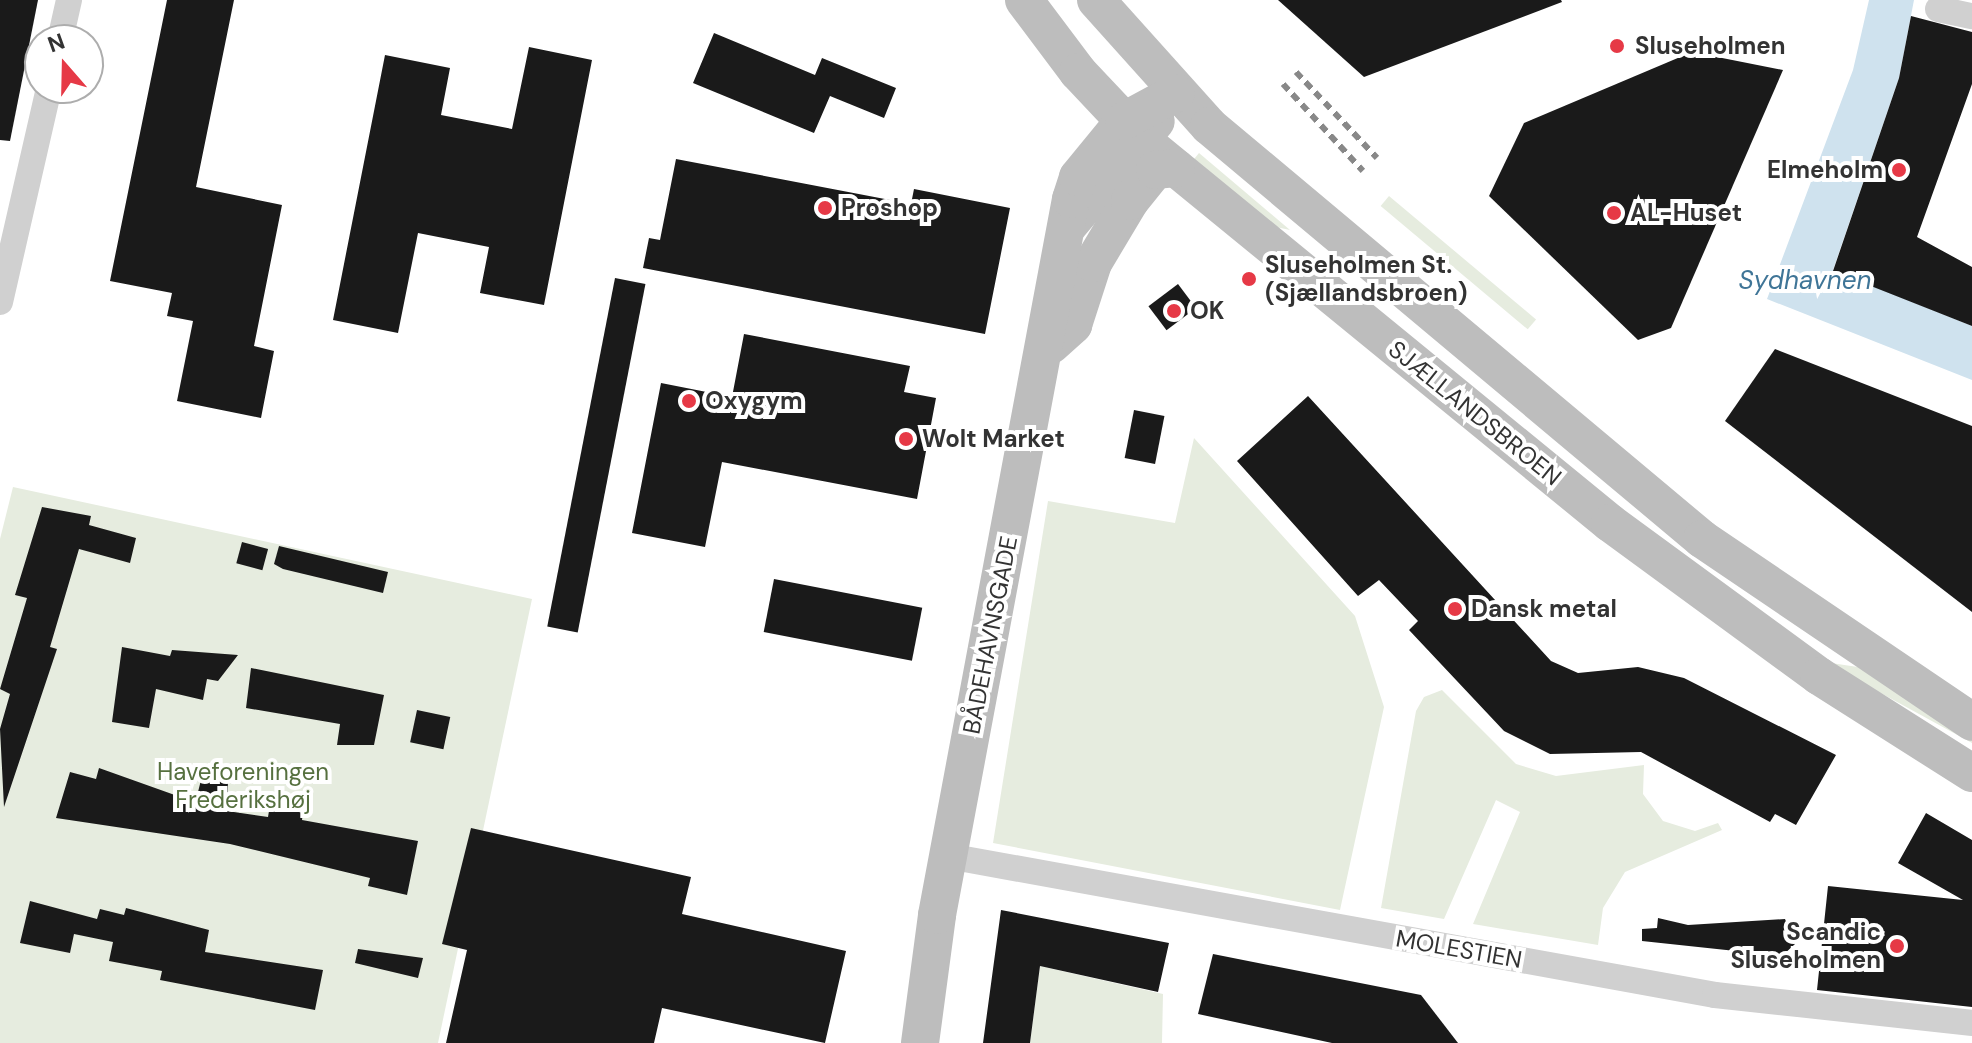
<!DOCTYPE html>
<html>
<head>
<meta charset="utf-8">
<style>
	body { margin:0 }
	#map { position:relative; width:1972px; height:1043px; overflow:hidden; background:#fff; font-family:"DM Sans",sans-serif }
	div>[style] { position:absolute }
	.green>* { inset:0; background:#e6ecdf; transform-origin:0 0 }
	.water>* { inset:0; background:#cfe2ee }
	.building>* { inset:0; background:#1a1a1a; transform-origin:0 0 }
	.street>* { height:26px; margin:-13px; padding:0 13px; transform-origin:13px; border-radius:13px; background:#d0d0d0 }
	.secondary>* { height:38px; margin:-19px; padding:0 19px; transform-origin:19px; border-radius:19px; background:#bdbdbd }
	.rail>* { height:6px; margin-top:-3px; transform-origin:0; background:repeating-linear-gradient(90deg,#888 0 8px,transparent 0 14px) }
	.dots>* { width:22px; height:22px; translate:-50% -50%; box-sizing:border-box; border:4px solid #fff; border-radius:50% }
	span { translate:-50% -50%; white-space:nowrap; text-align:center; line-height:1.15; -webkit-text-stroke:8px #fff; paint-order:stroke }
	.poi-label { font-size:24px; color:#333; font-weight:700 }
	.left { translate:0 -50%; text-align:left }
	.right { translate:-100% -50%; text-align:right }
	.street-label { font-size:24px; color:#333 }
	.park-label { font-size:24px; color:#56703f }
	.water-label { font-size:26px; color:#3f7597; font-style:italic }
	.north { position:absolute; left:24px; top:24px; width:80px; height:80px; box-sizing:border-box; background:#fff; border:2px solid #adadad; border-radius:50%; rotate:340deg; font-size:22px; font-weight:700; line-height:32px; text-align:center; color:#333 }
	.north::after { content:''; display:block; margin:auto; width:28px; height:36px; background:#e63946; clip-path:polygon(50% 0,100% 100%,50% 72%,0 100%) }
</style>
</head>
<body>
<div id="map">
	<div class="green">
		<i style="clip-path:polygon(1199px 153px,1290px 230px,1266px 225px,1190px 164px)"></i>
		<i style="left:1389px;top:196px;width:192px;height:13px;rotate:40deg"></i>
		<i style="clip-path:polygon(1194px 438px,1355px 616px,1384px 707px,1340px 910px,993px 843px,1048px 501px,1175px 523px)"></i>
		<i style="clip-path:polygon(13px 487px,532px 599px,438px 1043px,0 1043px,0 539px)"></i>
		<i style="clip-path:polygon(1824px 662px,1858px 667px,1972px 735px,1972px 743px)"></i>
		<i style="clip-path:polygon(1442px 690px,1516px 764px,1556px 776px,1644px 765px,1643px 794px,1663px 821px,1695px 831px,1718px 823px,1722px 830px,1625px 872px,1603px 908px,1598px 945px,1473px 924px,1520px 812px,1496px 800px,1444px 919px,1381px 908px,1416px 711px,1424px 697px)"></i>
		<i style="clip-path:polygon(1040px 966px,1163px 994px,1162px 1043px,1030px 1043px)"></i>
	</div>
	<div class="water">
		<i style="clip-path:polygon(1869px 0,1914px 0,1899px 78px,1833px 270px,1972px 326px,1972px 380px,1767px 299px,1853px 70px)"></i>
	</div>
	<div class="building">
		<i style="clip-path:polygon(0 0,38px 0,10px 141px,0 140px)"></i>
		<i style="clip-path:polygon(167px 0,234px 0,196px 187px,282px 205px,254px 346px,274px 351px,261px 418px,177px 401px,193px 321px,167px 316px,172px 293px,110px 281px)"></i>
		<i style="clip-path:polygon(1278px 0,1561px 0,1562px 2px,1364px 77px)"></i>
		<i style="clip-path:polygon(1911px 16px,1972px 32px,1972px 84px,1917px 237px,1972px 267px,1972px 326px,1833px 271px,1899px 78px)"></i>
		<i style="clip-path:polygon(714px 33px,815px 75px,822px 58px,896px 88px,884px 118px,830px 96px,814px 133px,693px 83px)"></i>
		<i style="clip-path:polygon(529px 47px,592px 60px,544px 305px,480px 293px,489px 247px,418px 233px,398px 333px,333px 320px,385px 55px,450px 68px,441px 115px,512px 129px)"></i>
		<i style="clip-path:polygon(1692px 52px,1783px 70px,1671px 328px,1638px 340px,1489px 196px,1524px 123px)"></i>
		<i style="clip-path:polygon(676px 159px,911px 204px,914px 189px,1010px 208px,985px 334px,643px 268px,649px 238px,660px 240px)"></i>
		<i style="left:615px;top:278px;width:31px;height:355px;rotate:11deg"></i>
		<i style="left:1178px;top:284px;width:30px;height:37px;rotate:53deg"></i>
		<i style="clip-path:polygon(744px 334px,910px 366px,904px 392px,936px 398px,917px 499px,722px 462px,705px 547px,632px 533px,661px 383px,732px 397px)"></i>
		<i style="clip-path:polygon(1775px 349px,1972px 426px,1972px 612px,1725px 421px)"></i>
		<i style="clip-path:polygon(1308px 396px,1551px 661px,1578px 673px,1638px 667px,1684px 678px,1836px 755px,1796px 825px,1775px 814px,1770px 822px,1641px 752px,1550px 754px,1504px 731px,1409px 630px,1418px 621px,1379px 580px,1358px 596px,1237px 461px)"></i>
		<i style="left:1134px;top:410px;width:31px;height:49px;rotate:11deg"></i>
		<i style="clip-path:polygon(42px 507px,91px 516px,89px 525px,136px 538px,130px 563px,79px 549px,50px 647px,57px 649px,4px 807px,0 729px,10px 694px,0 689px,27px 598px,15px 595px)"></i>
		<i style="left:242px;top:542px;width:27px;height:22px;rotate:15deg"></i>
		<i style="clip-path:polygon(279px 546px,388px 572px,383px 593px,283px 569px,274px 564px)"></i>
		<i style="left:774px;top:579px;width:151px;height:54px;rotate:11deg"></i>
		<i style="clip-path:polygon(122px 647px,170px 656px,172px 650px,238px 655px,218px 681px,207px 679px,203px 700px,156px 689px,149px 728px,112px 722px)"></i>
		<i style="clip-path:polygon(251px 668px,384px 695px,374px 745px,337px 745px,340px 724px,246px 708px)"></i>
		<i style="left:417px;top:710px;width:34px;height:33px;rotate:12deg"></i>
		<i style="clip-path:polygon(99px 768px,186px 799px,197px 796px,202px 776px,228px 781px,227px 811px,268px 817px,270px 805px,303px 813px,302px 820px,418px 841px,407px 895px,368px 886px,370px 878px,230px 844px,56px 818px,70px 772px,96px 779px)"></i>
		<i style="clip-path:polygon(1926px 813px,1972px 840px,1972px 1007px,1817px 990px,1828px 886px,1963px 900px,1898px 863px)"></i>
		<i style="clip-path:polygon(471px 828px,691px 877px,682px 914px,846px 951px,825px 1043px,662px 1008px,654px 1043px,446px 1043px,467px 950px,442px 944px)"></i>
		<i style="clip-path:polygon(30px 901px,97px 919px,100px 909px,124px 915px,126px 908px,209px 930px,205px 952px,323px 970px,315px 1010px,160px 980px,162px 971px,109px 961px,113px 942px,74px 934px,70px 953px,20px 943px)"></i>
		<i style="clip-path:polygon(1001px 910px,1169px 943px,1158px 992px,1040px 966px,1030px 1043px,983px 1043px)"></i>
		<i style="clip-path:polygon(1658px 918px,1688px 925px,1785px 919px,1795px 944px,1782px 956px,1642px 941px,1642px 929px,1657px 928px)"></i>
		<i style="clip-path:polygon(358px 949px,423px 958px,418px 978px,355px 963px)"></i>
		<i style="clip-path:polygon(1213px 954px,1421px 995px,1458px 1043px,1332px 1043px,1198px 1014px)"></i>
	</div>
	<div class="street">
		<i style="left:1938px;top:9px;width:35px;rotate:12deg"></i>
		<i style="left:60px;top:40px;width:41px;rotate:-77.3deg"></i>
		<i style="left:0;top:302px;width:220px;rotate:-77.1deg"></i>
		<i style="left:948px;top:856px;width:779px;rotate:10.27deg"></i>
		<i style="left:1715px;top:995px;width:259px;rotate:6.2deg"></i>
	</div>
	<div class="secondary">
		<i style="left:1024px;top:0;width:90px;rotate:53.1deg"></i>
		<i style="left:1078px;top:72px;width:95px;rotate:46.7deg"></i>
		<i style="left:1143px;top:141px;width:603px;rotate:39.28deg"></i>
		<i style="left:1610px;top:523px;width:259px;rotate:36.2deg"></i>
		<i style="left:1819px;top:676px;width:181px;rotate:32.4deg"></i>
		<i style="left:1096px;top:0;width:169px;rotate:48.1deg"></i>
		<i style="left:1209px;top:126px;width:643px;rotate:39.95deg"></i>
		<i style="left:1702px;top:539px;width:326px;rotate:34.1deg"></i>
		<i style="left:1067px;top:227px;width:138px;rotate:-50deg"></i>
		<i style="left:1051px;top:345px;width:30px;rotate:-42deg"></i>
		<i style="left:1073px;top:325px;width:65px;rotate:-72.1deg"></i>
		<i style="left:1093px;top:263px;width:72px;rotate:-59.2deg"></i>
		<i style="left:1130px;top:201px;width:40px;rotate:-51deg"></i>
		<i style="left:1155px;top:170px;width:21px;rotate:-5deg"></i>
		<i style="left:920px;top:1043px;width:129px;rotate:-82.4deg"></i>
		<i style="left:937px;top:915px;width:728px;rotate:-79.4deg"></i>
		<i style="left:1071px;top:199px;width:23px;rotate:-72deg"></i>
		<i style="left:1078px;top:177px;width:72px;rotate:-50.6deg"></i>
		<i style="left:1124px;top:121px;width:59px;rotate:-28.3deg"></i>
	</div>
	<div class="rail">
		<i style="left:1296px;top:72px;width:118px;rotate:46.7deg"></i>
		<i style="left:1283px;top:84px;width:118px;rotate:47.4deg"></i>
	</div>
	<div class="dots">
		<i style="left:1617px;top:46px;background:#e63946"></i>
		<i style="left:1899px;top:170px;background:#e63946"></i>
		<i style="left:825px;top:208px;background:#e63946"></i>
		<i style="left:1614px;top:213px;background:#e63946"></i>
		<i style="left:1249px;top:279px;background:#e63946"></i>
		<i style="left:1174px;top:311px;background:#e63946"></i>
		<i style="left:689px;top:401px;background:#e63946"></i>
		<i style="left:906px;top:439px;background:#e63946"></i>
		<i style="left:1455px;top:609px;background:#e63946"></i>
		<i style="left:1897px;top:946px;background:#e63946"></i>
	</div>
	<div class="poi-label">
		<span class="left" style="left:1635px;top:46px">Sluseholmen</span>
		<span class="right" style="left:1883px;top:170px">Elmeholm</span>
		<span class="left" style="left:841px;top:208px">Proshop</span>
		<span class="left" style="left:1630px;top:213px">AL-Huset</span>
		<span class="left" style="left:1265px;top:279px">Sluseholmen St.<br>(Sjællandsbroen)</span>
		<span class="left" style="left:1190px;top:311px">OK</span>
		<span class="left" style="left:705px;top:401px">Oxygym</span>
		<span class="left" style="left:922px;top:439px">Wolt Market</span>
		<span class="left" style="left:1471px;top:609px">Dansk metal</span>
		<span class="right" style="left:1881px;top:946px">Scandic<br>Sluseholmen</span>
	</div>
	<div class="street-label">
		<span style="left:1475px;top:413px;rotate:39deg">SJÆLLANDSBROEN</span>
		<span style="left:990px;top:635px;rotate:-79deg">BÅDEHAVNSGADE</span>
		<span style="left:1459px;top:949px;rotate:10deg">MOLESTIEN</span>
	</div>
	<div class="park-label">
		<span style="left:243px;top:786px">Haveforeningen<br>Frederikshøj</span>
	</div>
	<div class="water-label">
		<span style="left:1805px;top:281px">Sydhavnen</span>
	</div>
	<div class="north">N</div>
</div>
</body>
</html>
